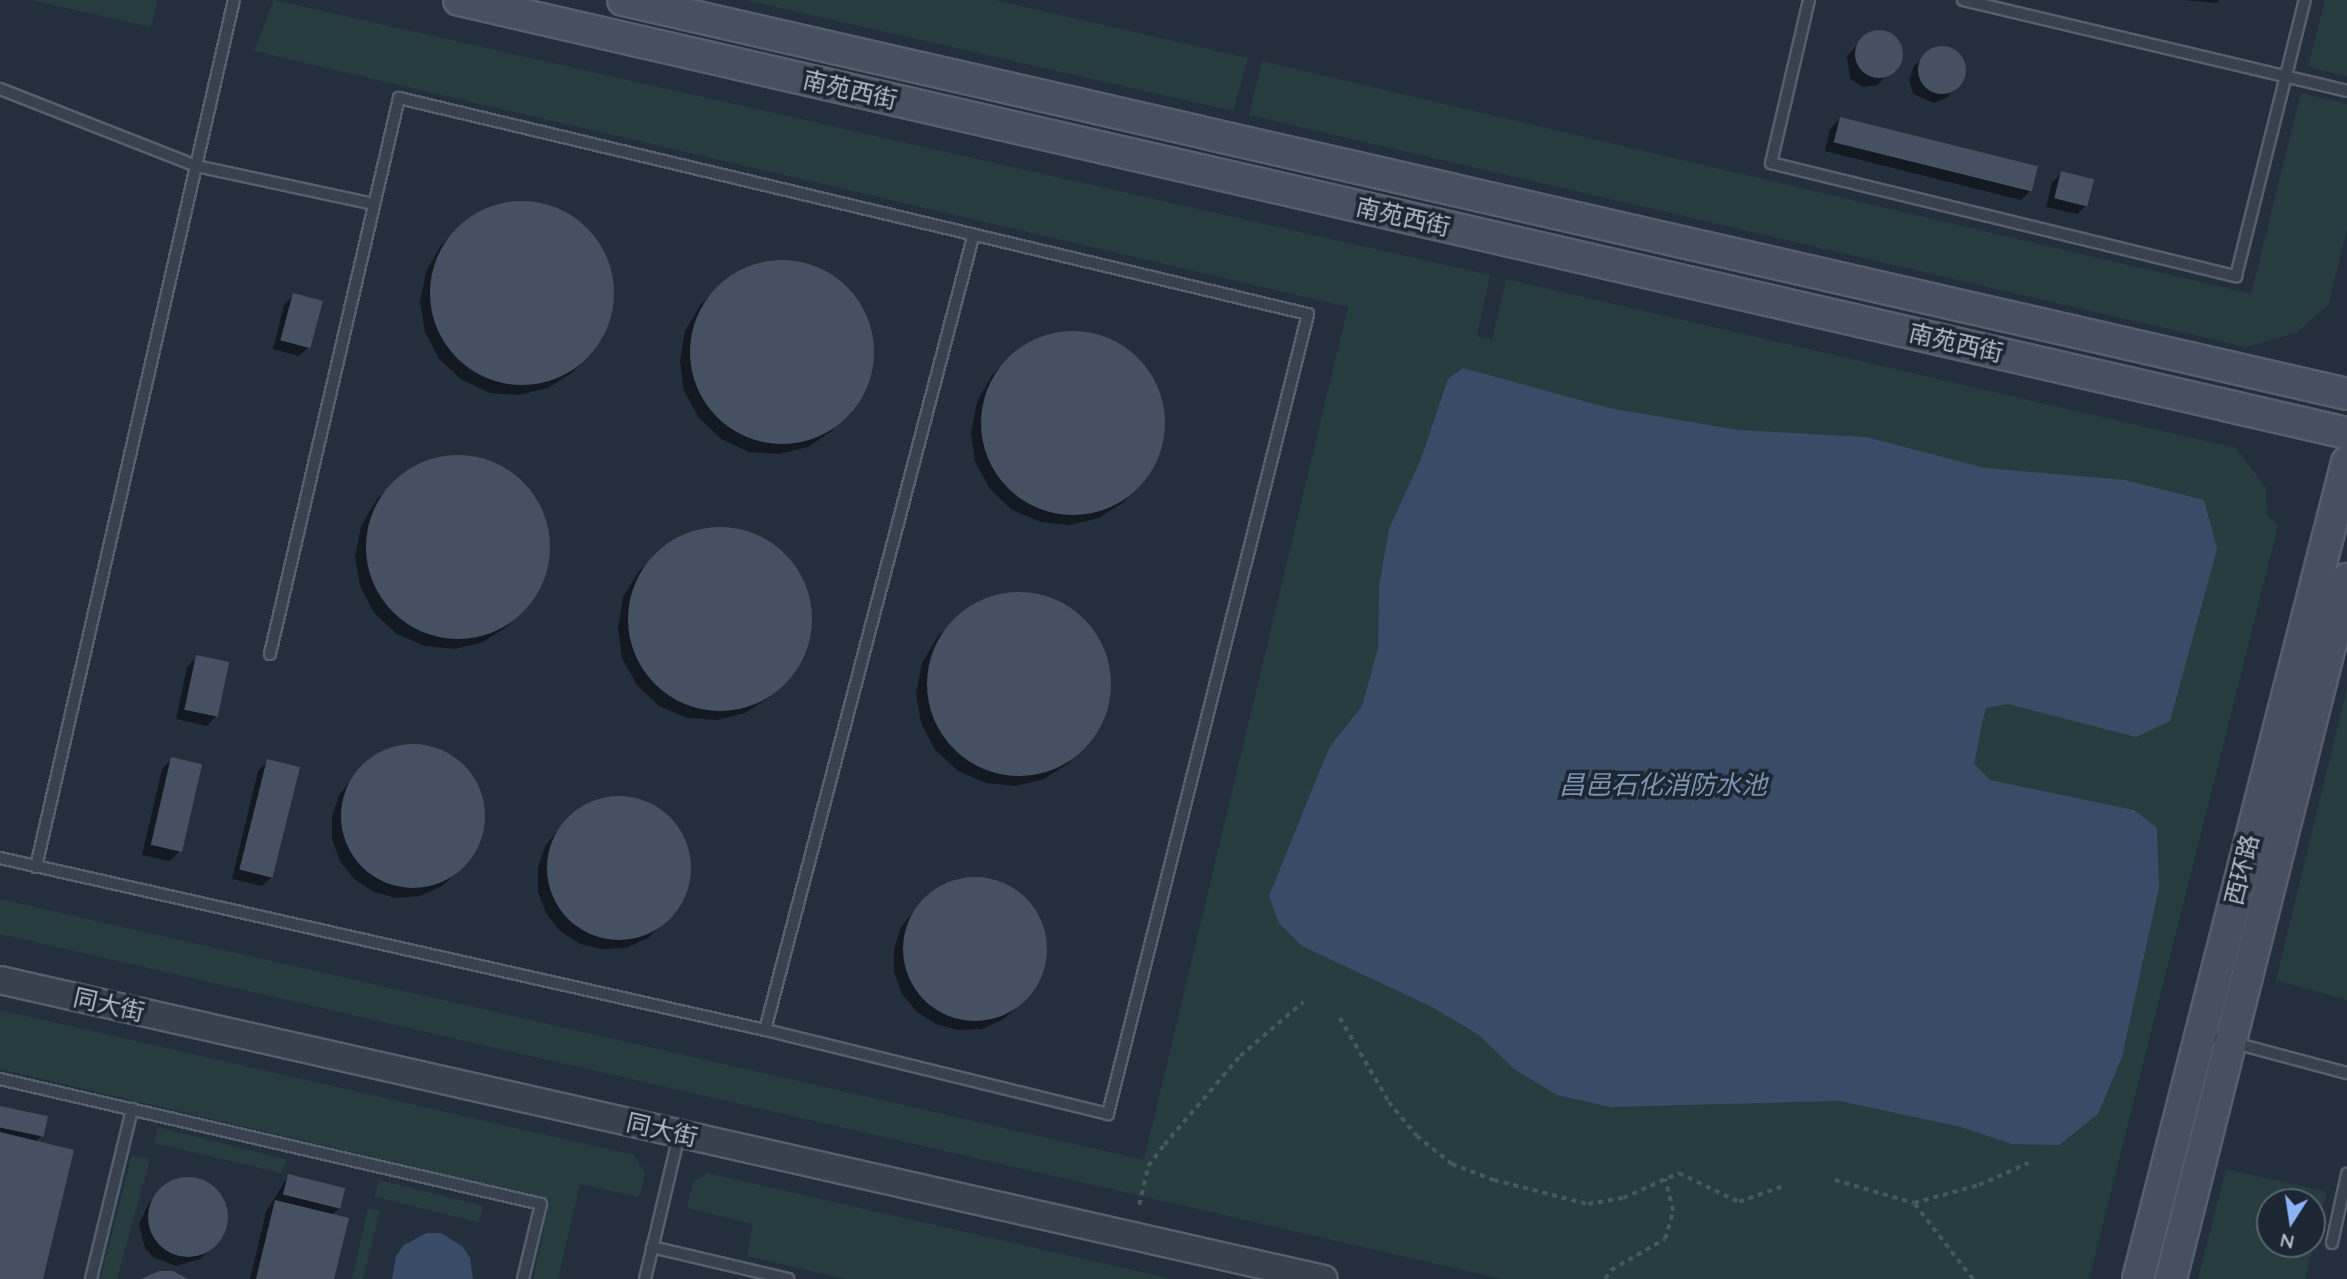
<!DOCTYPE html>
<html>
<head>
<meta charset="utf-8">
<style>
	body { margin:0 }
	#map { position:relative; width:2347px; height:1279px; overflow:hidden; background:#242f3e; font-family:Quicksand,"Noto Sans SC",sans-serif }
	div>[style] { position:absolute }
	.green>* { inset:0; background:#263c3f; transform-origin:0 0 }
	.water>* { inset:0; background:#394c67 }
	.shadow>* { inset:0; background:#0007 }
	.building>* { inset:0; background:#455162; transform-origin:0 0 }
	.round { border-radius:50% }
	.path>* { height:3.5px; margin-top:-1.75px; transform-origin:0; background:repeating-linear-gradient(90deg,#44595c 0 5px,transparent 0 10px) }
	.roads { filter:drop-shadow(2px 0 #565f6c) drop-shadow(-2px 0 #565f6c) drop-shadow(0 2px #565f6c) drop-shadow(0 -2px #565f6c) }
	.service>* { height:10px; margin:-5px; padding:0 5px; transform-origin:5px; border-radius:5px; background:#38414e }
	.tertiary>* { height:26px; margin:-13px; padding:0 13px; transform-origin:13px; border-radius:13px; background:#38414e }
	.secondary>* { height:30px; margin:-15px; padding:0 15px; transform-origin:15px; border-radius:15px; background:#465061 }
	span { translate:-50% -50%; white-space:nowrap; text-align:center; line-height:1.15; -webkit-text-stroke:7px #1d2633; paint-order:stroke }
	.street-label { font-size:24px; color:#b4bcc9 }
	.water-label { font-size:26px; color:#7c92b1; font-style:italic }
	.north { position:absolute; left:2256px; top:1188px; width:70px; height:70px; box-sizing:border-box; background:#1d2633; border:2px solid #59626f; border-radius:50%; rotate:192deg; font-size:19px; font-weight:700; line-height:28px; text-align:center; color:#b4bcc9 }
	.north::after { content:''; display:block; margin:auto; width:24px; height:32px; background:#8ab4f8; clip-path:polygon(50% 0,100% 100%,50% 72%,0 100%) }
</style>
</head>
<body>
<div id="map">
	<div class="green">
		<i style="clip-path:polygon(31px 0,158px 0,151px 27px)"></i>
		<i style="clip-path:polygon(274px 0,1490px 275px,1477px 336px,1492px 340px,1506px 279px,2236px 448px,2266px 488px,2267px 515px,2278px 526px,2089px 1279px,1502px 1279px,0 934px,0 899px,1144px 1160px,1348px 307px,254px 51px)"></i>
		<i style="clip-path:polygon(745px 0,994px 0,1248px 58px,1233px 111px)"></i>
		<i style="clip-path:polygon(2325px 0,2347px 0,2347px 76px,2308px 67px)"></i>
		<i style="clip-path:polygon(1262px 61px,2251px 294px,2301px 93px,2347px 104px,2347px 230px,2328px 305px,2296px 333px,2246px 347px,1249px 115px)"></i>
		<i style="clip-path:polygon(2347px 688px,2347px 1000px,2276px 980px)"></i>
		<i style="clip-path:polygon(0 1010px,634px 1155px,645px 1174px,639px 1197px,580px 1184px,558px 1279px,533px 1279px,550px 1199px,0 1069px)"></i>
		<i style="clip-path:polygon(158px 1127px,287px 1160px,281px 1173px,154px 1143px)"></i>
		<i style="clip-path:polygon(132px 1155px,150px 1159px,117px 1279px,100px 1279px)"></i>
		<i style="clip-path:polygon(evenodd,2226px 1169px,2327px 1192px,2305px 1279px,2198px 1279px,2226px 1169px,2312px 1202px,2312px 1244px,2270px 1244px,2270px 1202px,2312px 1202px)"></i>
		<i style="clip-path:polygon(707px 1173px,1172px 1279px,846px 1279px,747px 1256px,753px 1224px,687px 1208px,693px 1182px)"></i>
		<i style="left:379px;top:1180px;width:107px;height:17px;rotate:14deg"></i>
		<i style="clip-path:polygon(368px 1209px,380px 1211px,363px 1279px,352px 1279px)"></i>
	</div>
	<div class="water">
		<i style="clip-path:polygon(1463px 368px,1609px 408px,1738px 430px,1866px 437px,1985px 468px,2125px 480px,2204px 500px,2217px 549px,2170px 721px,2136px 737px,2008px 704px,1986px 708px,1983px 719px,1974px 764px,1990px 780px,2134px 810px,2157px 828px,2159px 888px,2122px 1057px,2098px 1114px,2059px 1145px,2012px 1144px,1961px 1127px,1840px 1101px,1611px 1107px,1557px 1095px,1514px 1069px,1479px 1035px,1432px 1007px,1302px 946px,1279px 923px,1269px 896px,1329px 748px,1362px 706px,1378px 648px,1379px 586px,1389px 529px,1421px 459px,1448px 379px)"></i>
		<i style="clip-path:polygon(427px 1233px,441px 1233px,463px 1247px,470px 1258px,473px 1279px,392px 1279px,396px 1256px,404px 1245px)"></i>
	</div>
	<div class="shadow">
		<i style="clip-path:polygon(2185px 0,2220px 0,2216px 3px)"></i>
		<i style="clip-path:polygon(1881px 31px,1899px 43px,1901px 57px,1878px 85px,1863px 87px,1850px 79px,1847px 56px,1867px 34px)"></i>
		<i style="clip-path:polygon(1937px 48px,1958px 54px,1965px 73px,1948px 97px,1934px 103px,1913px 94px,1909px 80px,1914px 66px)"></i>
		<i style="clip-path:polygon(1840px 119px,2031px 190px,2021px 200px,1825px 151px,1830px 129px)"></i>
		<i style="clip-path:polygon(2061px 173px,2087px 205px,2077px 214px,2046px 207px,2052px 183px)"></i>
		<i style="clip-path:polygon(535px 203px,564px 212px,588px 230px,605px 254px,613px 282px,612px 311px,602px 339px,573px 372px,548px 388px,519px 395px,490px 393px,462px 380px,439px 359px,425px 332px,420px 302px,426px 272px,441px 245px,475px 215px,504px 204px)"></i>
		<i style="clip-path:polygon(794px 262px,824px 271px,847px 288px,864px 312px,873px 341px,872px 370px,861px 397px,832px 431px,808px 447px,779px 454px,749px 452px,721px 439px,699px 418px,684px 391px,680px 361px,685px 331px,701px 304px,735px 274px,764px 263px)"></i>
		<i style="clip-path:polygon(294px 295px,309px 347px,299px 356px,273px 349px,284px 305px)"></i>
		<i style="clip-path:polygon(1086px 332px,1115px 342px,1139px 359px,1156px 383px,1164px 412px,1163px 441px,1153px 468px,1124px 502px,1099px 518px,1070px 525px,1041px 522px,1012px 510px,990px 489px,975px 462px,971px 432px,977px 402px,992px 375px,1026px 344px,1055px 333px)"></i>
		<i style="clip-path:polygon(470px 457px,499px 466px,523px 483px,540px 507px,549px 535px,547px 565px,537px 592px,508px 626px,483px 642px,455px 649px,425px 646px,397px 634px,374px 613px,360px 586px,355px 556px,361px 526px,377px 499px,411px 469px,439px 458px)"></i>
		<i style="clip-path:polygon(732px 528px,762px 538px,785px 555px,802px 579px,811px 607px,810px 637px,799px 664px,770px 697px,745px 713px,717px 720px,687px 718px,659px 706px,637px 685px,622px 658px,618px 628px,623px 597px,639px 571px,673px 540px,702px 529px)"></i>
		<i style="clip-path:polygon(1031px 594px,1060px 603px,1084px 620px,1101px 644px,1109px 672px,1108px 702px,1098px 729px,1069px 763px,1044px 779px,1016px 786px,986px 783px,958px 771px,935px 750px,921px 723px,916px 693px,922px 663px,938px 636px,972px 606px,1000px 595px)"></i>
		<i style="clip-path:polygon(197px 657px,216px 716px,207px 726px,176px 719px,187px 667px)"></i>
		<i style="clip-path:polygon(404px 746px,427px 746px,449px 755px,468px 771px,480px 791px,485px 814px,481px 838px,459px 870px,442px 886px,420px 896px,396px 898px,374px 892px,354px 879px,340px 861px,332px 839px,332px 817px,339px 795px,363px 766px,382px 752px)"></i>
		<i style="clip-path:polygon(172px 759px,180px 851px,170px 861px,142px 855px,162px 769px)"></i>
		<i style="clip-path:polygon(268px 761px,298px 768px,272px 877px,262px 886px,232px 879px,258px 771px)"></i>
		<i style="clip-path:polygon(610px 798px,633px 799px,656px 807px,674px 823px,686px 843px,690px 867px,687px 890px,676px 911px,648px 938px,626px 948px,602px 949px,580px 944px,560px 931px,546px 913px,538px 892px,538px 868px,545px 846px,569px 817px,588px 804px)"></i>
		<i style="clip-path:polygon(966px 878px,989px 879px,1012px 888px,1030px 903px,1042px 924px,1047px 947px,1043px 971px,1032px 992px,1004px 1019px,982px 1029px,958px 1030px,936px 1024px,917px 1012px,902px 994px,894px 972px,894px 949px,901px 927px,925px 898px,944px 885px)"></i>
		<i style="clip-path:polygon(0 1107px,42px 1135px,35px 1142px,41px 1279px,0 1279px)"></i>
		<i style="clip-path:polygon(288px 1176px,339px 1208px,331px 1216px,333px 1279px,250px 1279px,266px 1212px)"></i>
		<i style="clip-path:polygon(196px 1179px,217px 1192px,227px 1215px,220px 1239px,200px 1259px,176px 1266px,153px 1257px,145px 1248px,139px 1224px,150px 1201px,171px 1183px)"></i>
	</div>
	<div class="building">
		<i class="round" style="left:1855px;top:30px;width:48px;height:48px"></i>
		<i class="round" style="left:1918px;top:46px;width:48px;height:48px"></i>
		<i style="left:1840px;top:117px;width:204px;height:26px;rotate:14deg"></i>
		<i style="left:2061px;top:171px;width:34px;height:28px;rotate:14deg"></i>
		<i class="round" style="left:430px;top:201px;width:184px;height:184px"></i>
		<i class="round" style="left:690px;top:260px;width:184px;height:184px"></i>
		<i style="left:293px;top:293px;width:31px;height:49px;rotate:15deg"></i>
		<i class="round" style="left:981px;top:331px;width:184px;height:184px"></i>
		<i class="round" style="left:366px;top:455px;width:184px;height:184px"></i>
		<i class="round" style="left:628px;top:527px;width:184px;height:184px"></i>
		<i class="round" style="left:927px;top:592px;width:184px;height:184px"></i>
		<i style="left:196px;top:655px;width:34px;height:56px;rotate:12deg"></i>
		<i class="round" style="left:341px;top:744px;width:144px;height:144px"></i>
		<i style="left:171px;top:757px;width:32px;height:90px;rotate:13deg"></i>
		<i style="left:267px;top:759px;width:34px;height:114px;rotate:14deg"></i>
		<i class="round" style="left:547px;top:796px;width:144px;height:144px"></i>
		<i class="round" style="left:903px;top:877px;width:144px;height:144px"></i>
		<i style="left:0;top:1106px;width:49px;height:21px;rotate:12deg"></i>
		<i style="clip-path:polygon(0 1132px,74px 1150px,43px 1279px,0 1279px)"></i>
		<i style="left:288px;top:1174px;width:59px;height:21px;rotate:14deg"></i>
		<i class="round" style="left:148px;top:1177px;width:80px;height:80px"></i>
		<i style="clip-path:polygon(275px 1200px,349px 1218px,334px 1279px,256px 1279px)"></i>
		<i style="clip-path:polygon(159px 1271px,173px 1271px,188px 1279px,141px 1279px)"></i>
	</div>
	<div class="path">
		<i style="left:1340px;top:1018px;width:97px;rotate:59.7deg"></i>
		<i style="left:1389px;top:1102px;width:44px;rotate:50.5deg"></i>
		<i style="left:1417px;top:1136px;width:45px;rotate:38.7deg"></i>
		<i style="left:1452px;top:1164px;width:45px;rotate:20.9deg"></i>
		<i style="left:1494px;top:1180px;width:97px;rotate:14.3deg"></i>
		<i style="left:1588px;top:1204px;width:36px;rotate:-10deg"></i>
		<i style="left:1623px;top:1198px;width:61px;rotate:-24.1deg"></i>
		<i style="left:1679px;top:1173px;width:67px;rotate:25.8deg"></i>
		<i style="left:1739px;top:1202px;width:50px;rotate:-19.9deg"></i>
		<i style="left:1835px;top:1180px;width:82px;rotate:16.2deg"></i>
		<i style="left:1914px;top:1203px;width:67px;rotate:-15.5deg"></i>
		<i style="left:1979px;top:1185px;width:54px;rotate:-24.2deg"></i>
		<i style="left:1915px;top:1204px;width:95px;rotate:52.3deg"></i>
		<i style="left:1139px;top:1205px;width:40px;rotate:-77deg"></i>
		<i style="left:1148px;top:1166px;width:26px;rotate:-53deg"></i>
		<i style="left:1164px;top:1145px;width:117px;rotate:-49.5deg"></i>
		<i style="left:1240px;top:1056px;width:83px;rotate:-40.6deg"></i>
		<i style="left:1605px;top:1279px;width:11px;rotate:-56deg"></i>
		<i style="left:1611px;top:1270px;width:62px;rotate:-29.9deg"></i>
		<i style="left:1665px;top:1239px;width:29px;rotate:-74deg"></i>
		<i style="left:1673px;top:1211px;width:33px;rotate:-104deg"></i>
	</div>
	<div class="roads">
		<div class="service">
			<i style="left:1809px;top:0;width:167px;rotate:103.1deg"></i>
			<i style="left:1771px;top:163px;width:479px;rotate:13.7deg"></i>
			<i style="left:2236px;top:276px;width:284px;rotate:-76deg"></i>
			<i style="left:1963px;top:0;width:395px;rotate:13.3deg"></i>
			<i style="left:0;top:89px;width:211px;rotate:21.4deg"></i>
			<i style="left:196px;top:166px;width:182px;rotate:12.1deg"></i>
			<i style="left:270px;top:654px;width:571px;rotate:-76.94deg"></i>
			<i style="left:399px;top:98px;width:934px;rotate:13.37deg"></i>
			<i style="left:1308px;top:314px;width:825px;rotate:104.04deg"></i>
			<i style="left:1108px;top:1114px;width:353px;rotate:-166.2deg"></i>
			<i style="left:0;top:858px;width:784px;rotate:12.67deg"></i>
			<i style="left:765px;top:1030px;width:820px;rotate:-75.3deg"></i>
			<i style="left:36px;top:867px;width:889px;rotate:-77.14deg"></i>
			<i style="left:2201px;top:1034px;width:151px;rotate:15deg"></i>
			<i style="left:0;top:1079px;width:555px;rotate:13.01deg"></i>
			<i style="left:541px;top:1204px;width:77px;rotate:103.5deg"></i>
			<i style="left:2332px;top:1243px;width:71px;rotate:-77.7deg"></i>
			<i style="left:652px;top:1247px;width:140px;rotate:13.2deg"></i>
			<i style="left:91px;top:1279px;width:175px;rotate:-76.4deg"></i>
			<i style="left:645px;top:1279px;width:148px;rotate:-76.7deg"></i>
		</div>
		<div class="tertiary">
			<i style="left:0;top:980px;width:1357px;rotate:12.73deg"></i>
		</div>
		<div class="secondary">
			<i style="left:459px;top:0;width:1937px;rotate:12.92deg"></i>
			<i style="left:623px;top:0;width:1768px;rotate:12.87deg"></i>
			<i style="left:2138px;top:1279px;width:843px;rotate:-75.65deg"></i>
			<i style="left:2171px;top:1279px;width:722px;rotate:-75.89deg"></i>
		</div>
	</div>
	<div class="street-label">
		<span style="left:850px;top:90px;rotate:13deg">南苑西街</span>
		<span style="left:1403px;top:217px;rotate:13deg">南苑西街</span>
		<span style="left:1956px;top:343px;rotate:13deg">南苑西街</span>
		<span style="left:2242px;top:870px;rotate:-76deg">西环路</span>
		<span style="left:109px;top:1005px;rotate:13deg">同大街</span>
		<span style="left:662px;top:1130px;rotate:13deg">同大街</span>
	</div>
	<div class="water-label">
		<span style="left:1663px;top:785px">昌邑石化消防水池</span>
	</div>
	<div class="north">N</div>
</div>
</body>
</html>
